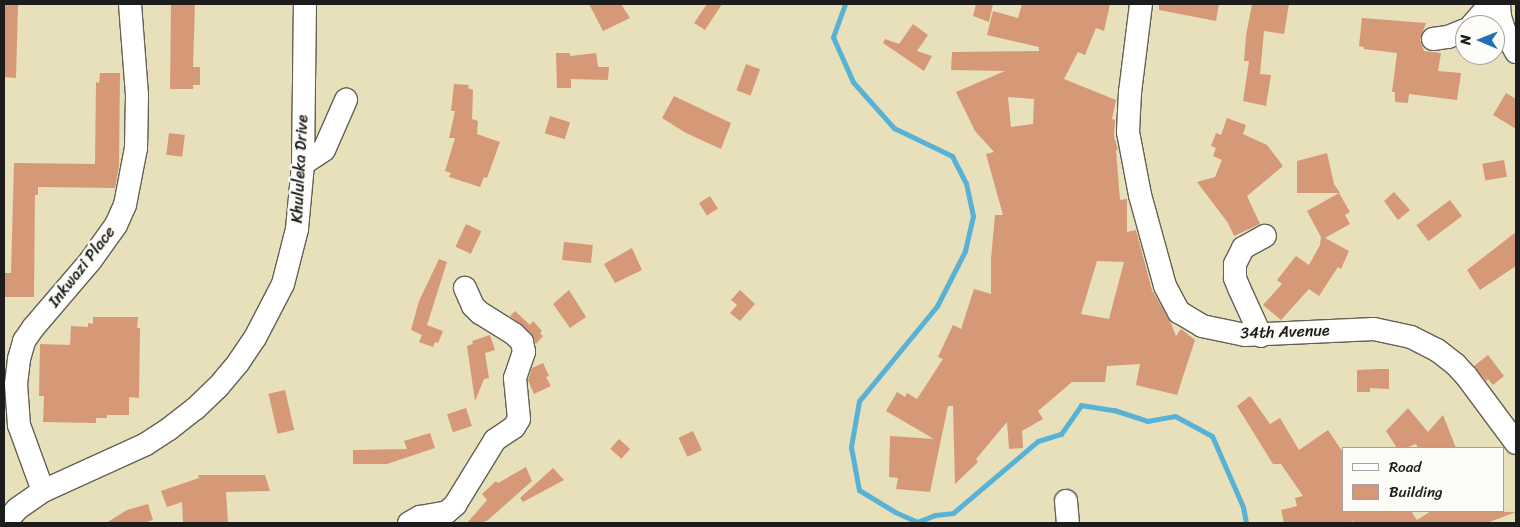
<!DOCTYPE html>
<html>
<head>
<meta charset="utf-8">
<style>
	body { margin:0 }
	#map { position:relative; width:1520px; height:527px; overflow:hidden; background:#e8e0ba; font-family:Sriracha,sans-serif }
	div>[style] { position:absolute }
	.stream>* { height:5px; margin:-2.5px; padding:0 2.5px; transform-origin:2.5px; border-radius:2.5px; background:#57b2d5 }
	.building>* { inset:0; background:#d59978; transform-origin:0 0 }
	.roads { filter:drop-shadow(1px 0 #636153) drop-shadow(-1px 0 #636153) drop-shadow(0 1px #636153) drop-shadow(0 -1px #636153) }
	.minor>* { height:22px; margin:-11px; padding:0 11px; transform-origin:11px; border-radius:11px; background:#fff }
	span { translate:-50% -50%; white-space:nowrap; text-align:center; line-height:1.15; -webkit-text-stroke:5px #fdfcf7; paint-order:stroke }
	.street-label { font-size:16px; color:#1c1c1c }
	.frame { position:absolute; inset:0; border:5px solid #1c1c1c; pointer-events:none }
	.legend { position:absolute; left:1342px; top:447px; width:162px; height:65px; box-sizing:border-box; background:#fdfcf7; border:1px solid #a3a29f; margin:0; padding:6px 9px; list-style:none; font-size:15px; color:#1c1c1c }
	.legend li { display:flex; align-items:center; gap:10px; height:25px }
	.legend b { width:25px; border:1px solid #a3a29f }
	.north { position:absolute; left:1455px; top:15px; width:50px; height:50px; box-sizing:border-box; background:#fdfcf7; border:1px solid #a3a29f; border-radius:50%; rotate:271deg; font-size:14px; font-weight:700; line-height:20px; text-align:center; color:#1c1c1c }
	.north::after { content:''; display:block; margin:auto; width:18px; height:22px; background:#1f6fb2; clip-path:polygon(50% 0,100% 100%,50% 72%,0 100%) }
</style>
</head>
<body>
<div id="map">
	<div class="stream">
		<i style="left:845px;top:4px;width:35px;rotate:110deg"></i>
		<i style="left:833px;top:37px;width:49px;rotate:66deg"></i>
		<i style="left:853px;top:82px;width:62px;rotate:48.3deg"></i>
		<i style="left:894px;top:128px;width:64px;rotate:25.8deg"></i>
		<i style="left:952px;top:156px;width:30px;rotate:63deg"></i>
		<i style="left:966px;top:183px;width:34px;rotate:78deg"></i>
		<i style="left:973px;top:216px;width:36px;rotate:103deg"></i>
		<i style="left:965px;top:251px;width:62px;rotate:117deg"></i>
		<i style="left:937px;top:306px;width:123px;rotate:129.4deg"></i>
		<i style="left:859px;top:401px;width:47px;rotate:99.9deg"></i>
		<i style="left:851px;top:447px;width:44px;rotate:79.5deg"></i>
		<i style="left:859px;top:490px;width:42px;rotate:31.4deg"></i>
		<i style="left:895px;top:512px;width:24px;rotate:24deg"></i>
		<i style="left:917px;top:522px;width:19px;rotate:-21deg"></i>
		<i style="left:935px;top:515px;width:18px;rotate:-6deg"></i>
		<i style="left:953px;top:513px;width:111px;rotate:-40.3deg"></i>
		<i style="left:1038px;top:441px;width:24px;rotate:-17deg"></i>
		<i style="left:1061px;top:434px;width:35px;rotate:-55deg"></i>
		<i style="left:1081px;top:405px;width:33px;rotate:9deg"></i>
		<i style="left:1114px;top:410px;width:35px;rotate:18deg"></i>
		<i style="left:1147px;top:421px;width:28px;rotate:-10deg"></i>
		<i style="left:1175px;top:416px;width:42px;rotate:28.4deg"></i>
		<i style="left:1212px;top:436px;width:77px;rotate:66.4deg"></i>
		<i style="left:1243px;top:507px;width:16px;rotate:79deg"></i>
	</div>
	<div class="building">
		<i style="clip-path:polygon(4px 4px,18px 4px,16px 78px,4px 77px)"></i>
		<i style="clip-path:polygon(171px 4px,195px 4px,193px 67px,200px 67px,200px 85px,193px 85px,193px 89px,170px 89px)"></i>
		<i style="clip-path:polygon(589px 4px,621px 4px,630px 18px,603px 31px)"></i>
		<i style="clip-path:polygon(707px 4px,722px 4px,705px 30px,694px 23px)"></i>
		<i style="clip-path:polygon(976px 4px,993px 4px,989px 22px,973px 16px)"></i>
		<i style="clip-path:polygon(evenodd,1022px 4px,1110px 4px,1104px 31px,1096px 28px,1085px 55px,1078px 52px,1064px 79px,1116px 100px,1112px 119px,1115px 120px,1114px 136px,1118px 150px,1116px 150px,1120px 200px,1127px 199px,1127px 232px,1136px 230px,1152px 290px,1170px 321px,1176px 336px,1181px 329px,1195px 340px,1177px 395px,1136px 385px,1140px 364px,1107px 366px,1105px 382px,1072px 382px,1038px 411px,1043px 419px,1022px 431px,1023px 448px,1009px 449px,1007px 422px,976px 459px,978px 462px,955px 484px,953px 406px,948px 406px,930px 492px,896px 489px,898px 478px,889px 477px,890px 436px,934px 439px,886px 411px,897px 392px,905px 397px,907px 393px,917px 399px,943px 359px,938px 357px,953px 325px,961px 329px,974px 289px,991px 294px,991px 259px,995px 215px,1003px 215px,986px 154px,994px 152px,975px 131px,956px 92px,1005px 71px,951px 70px,952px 52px,1039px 51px,1039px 47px,987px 35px,993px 11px,1018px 18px,1022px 4px,1008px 97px,1034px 99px,1033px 124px,1011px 127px,1008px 97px,1022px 4px,1097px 261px,1124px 262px,1109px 319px,1081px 314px,1097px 261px)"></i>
		<i style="clip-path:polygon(1159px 4px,1219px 4px,1216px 21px,1159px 10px)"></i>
		<i style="clip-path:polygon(1252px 4px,1289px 4px,1284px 34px,1264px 31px,1260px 74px,1271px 75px,1266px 106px,1243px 101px,1249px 61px,1244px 61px,1246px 36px)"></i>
		<i style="clip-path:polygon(1362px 18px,1426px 23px,1420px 40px,1424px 51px,1441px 53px,1438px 71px,1461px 73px,1457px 100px,1409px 94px,1408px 103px,1395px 102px,1395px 92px,1392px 92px,1397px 53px,1364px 49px,1364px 47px,1359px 46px)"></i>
		<i style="clip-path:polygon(913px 24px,928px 35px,917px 51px,932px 56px,924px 71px,883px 43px,885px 39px,899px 44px)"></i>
		<i style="clip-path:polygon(556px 53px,570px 53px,570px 56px,596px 53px,598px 67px,609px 67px,608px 80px,571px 79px,571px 88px,557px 88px)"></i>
		<i style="left:746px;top:64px;width:15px;height:28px;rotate:20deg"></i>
		<i style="clip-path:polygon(100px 73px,120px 73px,119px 166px,115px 188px,38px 187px,38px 195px,35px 195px,34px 297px,4px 297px,4px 273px,11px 273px,14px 163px,95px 164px,96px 82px,99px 83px)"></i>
		<i style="clip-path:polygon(454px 84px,469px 85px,468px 88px,473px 90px,472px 119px,478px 121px,477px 134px,500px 142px,487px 178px,484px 177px,480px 187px,449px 177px,451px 173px,445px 171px,455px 138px,449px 138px,455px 111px,451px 111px)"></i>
		<i style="clip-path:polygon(1506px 93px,1516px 99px,1516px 129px,1493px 115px)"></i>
		<i style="clip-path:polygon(674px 96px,731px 123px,721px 149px,686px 133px,662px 118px)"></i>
		<i style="left:550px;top:116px;width:21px;height:18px;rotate:17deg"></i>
		<i style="clip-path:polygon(1227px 118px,1246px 125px,1243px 134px,1267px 145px,1283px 166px,1247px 196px,1260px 224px,1234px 236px,1228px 223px,1197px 182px,1215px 177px,1222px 160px,1213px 156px,1216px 148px,1211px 146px,1216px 133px,1221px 135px)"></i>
		<i style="left:169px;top:133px;width:16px;height:22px;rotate:7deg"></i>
		<i style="clip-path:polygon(1327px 153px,1334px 184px,1340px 193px,1297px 193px,1297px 161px)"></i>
		<i style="left:1504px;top:160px;width:17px;height:22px;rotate:80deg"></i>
		<i style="clip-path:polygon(1394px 192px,1410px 210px,1398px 220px,1384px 201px)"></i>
		<i style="clip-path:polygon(1339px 193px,1350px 212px,1345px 215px,1350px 224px,1325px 238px,1349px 251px,1341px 269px,1338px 267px,1319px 296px,1309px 289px,1281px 320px,1263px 305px,1282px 284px,1277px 280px,1296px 256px,1309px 265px,1320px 245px,1321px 237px,1307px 211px)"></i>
		<i style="left:710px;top:196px;width:15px;height:13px;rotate:58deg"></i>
		<i style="left:1450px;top:200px;width:20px;height:42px;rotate:53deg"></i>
		<i style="left:466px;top:224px;width:17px;height:25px;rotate:25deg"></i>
		<i style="clip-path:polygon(1516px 232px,1516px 266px,1480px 290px,1467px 270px)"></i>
		<i style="left:564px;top:242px;width:29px;height:18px;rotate:6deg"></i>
		<i style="clip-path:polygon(632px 248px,642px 270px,615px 283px,604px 264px)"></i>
		<i style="clip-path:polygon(439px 259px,447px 262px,427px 325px,443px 331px,438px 343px,435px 342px,433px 347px,419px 342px,422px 335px,411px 330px,419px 301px)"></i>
		<i style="clip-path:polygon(569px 290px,586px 317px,570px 328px,553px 304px)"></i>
		<i style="clip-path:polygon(740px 290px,755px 304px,740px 321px,730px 313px,737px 305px,731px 300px)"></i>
		<i style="clip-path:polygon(515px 311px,530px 325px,533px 321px,542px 331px,540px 333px,543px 336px,536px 344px,531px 333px,510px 316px)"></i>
		<i style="clip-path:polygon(93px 317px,138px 317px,137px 328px,140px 328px,139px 398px,129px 397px,129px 415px,107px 415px,107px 418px,96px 418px,96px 423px,43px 422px,44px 396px,39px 396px,40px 344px,70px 345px,71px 326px,88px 327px,88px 323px,93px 324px)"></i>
		<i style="clip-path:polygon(490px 335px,495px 350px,485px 353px,489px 378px,484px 379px,475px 401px,467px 346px,473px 344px,472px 341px)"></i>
		<i style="clip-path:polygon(1488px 355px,1504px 376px,1493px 385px,1488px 379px,1486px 381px,1474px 366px)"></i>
		<i style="clip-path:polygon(543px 363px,549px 376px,546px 377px,551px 386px,534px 394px,528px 380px,532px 368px)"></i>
		<i style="clip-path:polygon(1378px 369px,1389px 369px,1389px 389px,1370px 388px,1370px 392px,1357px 392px,1357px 370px)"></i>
		<i style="left:285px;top:390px;width:41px;height:17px;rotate:77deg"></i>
		<i style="clip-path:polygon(1250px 396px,1270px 424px,1280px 418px,1299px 450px,1328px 430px,1344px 454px,1344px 511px,1411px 511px,1417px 520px,1431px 511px,1516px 512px,1487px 523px,1354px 523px,1353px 521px,1349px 523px,1284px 523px,1281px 510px,1297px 506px,1295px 498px,1303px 496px,1281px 464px,1273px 464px,1237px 406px)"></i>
		<i style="left:466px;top:408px;width:19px;height:20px;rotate:72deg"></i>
		<i style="clip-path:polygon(1408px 408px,1428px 432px,1443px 415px,1456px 448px,1418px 448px,1416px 444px,1406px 448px,1397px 448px,1386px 431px)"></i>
		<i style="left:693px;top:431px;width:21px;height:16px;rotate:65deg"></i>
		<i style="clip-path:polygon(430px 433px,435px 448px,387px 464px,353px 464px,353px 450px,407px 449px,404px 441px)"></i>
		<i style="left:619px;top:439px;width:15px;height:13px;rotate:42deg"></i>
		<i style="clip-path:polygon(526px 467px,532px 481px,488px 520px,481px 523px,467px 523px,487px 500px,482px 494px,496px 481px,498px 483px)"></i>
		<i style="clip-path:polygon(553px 468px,564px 480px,523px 502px,520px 498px)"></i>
		<i style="clip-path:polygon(198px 475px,265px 475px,270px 491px,226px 492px,228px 523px,183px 523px,182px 502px,167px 507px,161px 491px,199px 478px)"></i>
		<i style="clip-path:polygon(148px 504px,153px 520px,143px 523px,106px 523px,127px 510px)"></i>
	</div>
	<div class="roads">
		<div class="minor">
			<i style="left:1141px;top:4px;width:89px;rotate:97.1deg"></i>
			<i style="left:1130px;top:92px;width:40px;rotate:92.9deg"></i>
			<i style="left:1128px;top:132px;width:64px;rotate:79.2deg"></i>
			<i style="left:1140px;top:195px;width:94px;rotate:74.6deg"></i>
			<i style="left:1165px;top:286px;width:30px;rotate:62deg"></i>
			<i style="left:1179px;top:312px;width:27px;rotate:31deg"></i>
			<i style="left:1202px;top:326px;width:44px;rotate:11.8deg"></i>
			<i style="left:1245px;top:335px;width:129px;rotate:-2.7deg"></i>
			<i style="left:1374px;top:329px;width:38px;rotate:12deg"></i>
			<i style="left:1411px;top:337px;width:29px;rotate:27deg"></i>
			<i style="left:1437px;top:350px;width:24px;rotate:38deg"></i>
			<i style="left:1456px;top:365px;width:16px;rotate:47deg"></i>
			<i style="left:1467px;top:377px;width:82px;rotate:53.4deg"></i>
			<i style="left:1499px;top:4px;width:13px;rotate:86deg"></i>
			<i style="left:1500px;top:17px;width:16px;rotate:72deg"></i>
			<i style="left:1505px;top:32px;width:23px;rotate:61deg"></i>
			<i style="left:1472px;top:25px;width:28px;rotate:-49deg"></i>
			<i style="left:1433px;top:39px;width:15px;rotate:-8deg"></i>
			<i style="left:1448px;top:37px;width:18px;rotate:-22deg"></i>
			<i style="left:303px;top:164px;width:25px;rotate:-34deg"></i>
			<i style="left:324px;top:150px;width:55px;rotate:-66.3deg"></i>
			<i style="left:1261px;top:336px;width:53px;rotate:-114.6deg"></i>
			<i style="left:1239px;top:288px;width:11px;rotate:-112deg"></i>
			<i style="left:1235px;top:278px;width:14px;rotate:-90deg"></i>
			<i style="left:1235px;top:264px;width:18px;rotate:-63deg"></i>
			<i style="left:1243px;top:248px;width:25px;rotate:-29deg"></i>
			<i style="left:43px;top:491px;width:70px;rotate:-110deg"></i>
			<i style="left:19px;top:425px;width:41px;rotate:-94.2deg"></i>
			<i style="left:16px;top:384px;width:25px;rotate:-83deg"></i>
			<i style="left:19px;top:359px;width:19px;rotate:-74deg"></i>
			<i style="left:24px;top:341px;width:16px;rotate:-55deg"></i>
			<i style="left:33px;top:328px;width:89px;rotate:-49.5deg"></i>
			<i style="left:91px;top:260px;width:43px;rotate:-54.5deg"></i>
			<i style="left:116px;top:225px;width:22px;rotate:-66deg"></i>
			<i style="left:125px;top:205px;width:58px;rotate:-79.1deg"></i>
			<i style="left:136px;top:148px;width:53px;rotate:-88.9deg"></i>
			<i style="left:137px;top:95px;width:91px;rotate:-94.4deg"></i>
			<i style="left:1066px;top:501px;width:22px;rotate:85deg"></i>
			<i style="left:5px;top:523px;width:18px;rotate:-49deg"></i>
			<i style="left:17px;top:509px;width:32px;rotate:-35deg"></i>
			<i style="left:43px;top:491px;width:113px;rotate:-24.5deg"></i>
			<i style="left:146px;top:444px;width:27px;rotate:-33deg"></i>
			<i style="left:169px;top:429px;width:33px;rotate:-38deg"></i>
			<i style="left:195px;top:409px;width:32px;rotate:-44deg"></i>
			<i style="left:218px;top:387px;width:31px;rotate:-50deg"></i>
			<i style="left:238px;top:363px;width:30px;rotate:-56deg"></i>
			<i style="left:255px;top:338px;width:61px;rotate:-62.6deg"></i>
			<i style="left:283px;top:284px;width:57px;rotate:-75.7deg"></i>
			<i style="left:297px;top:229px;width:65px;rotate:-84.7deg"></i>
			<i style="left:303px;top:164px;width:160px;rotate:-89.3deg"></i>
			<i style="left:409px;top:523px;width:13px;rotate:-29deg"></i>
			<i style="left:420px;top:517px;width:27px;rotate:-10deg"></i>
			<i style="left:447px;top:512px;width:11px;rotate:-41deg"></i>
			<i style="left:455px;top:505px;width:76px;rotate:-58.4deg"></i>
			<i style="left:495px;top:440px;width:23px;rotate:-34deg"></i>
			<i style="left:514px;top:427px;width:9px;rotate:-58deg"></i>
			<i style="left:519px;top:419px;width:41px;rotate:-95.6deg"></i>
			<i style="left:515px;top:378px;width:28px;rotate:-71deg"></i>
			<i style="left:524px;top:352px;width:10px;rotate:-101deg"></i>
			<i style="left:522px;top:342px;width:11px;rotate:-135deg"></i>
			<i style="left:514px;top:334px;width:40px;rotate:-148deg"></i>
			<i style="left:480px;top:313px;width:10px;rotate:-135deg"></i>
			<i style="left:473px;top:306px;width:20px;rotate:-114deg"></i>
		</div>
	</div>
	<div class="street-label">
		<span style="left:300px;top:169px;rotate:-87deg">Khululeka Drive</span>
		<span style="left:82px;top:267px;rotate:-52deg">Inkwazi Place</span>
		<span style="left:1285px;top:332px;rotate:-2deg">34th Avenue</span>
	</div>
	<div class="frame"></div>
	<ul class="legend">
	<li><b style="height:6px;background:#fff"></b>Road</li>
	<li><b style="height:14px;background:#d59978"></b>Building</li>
	</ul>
	<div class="north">N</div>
</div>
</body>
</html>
